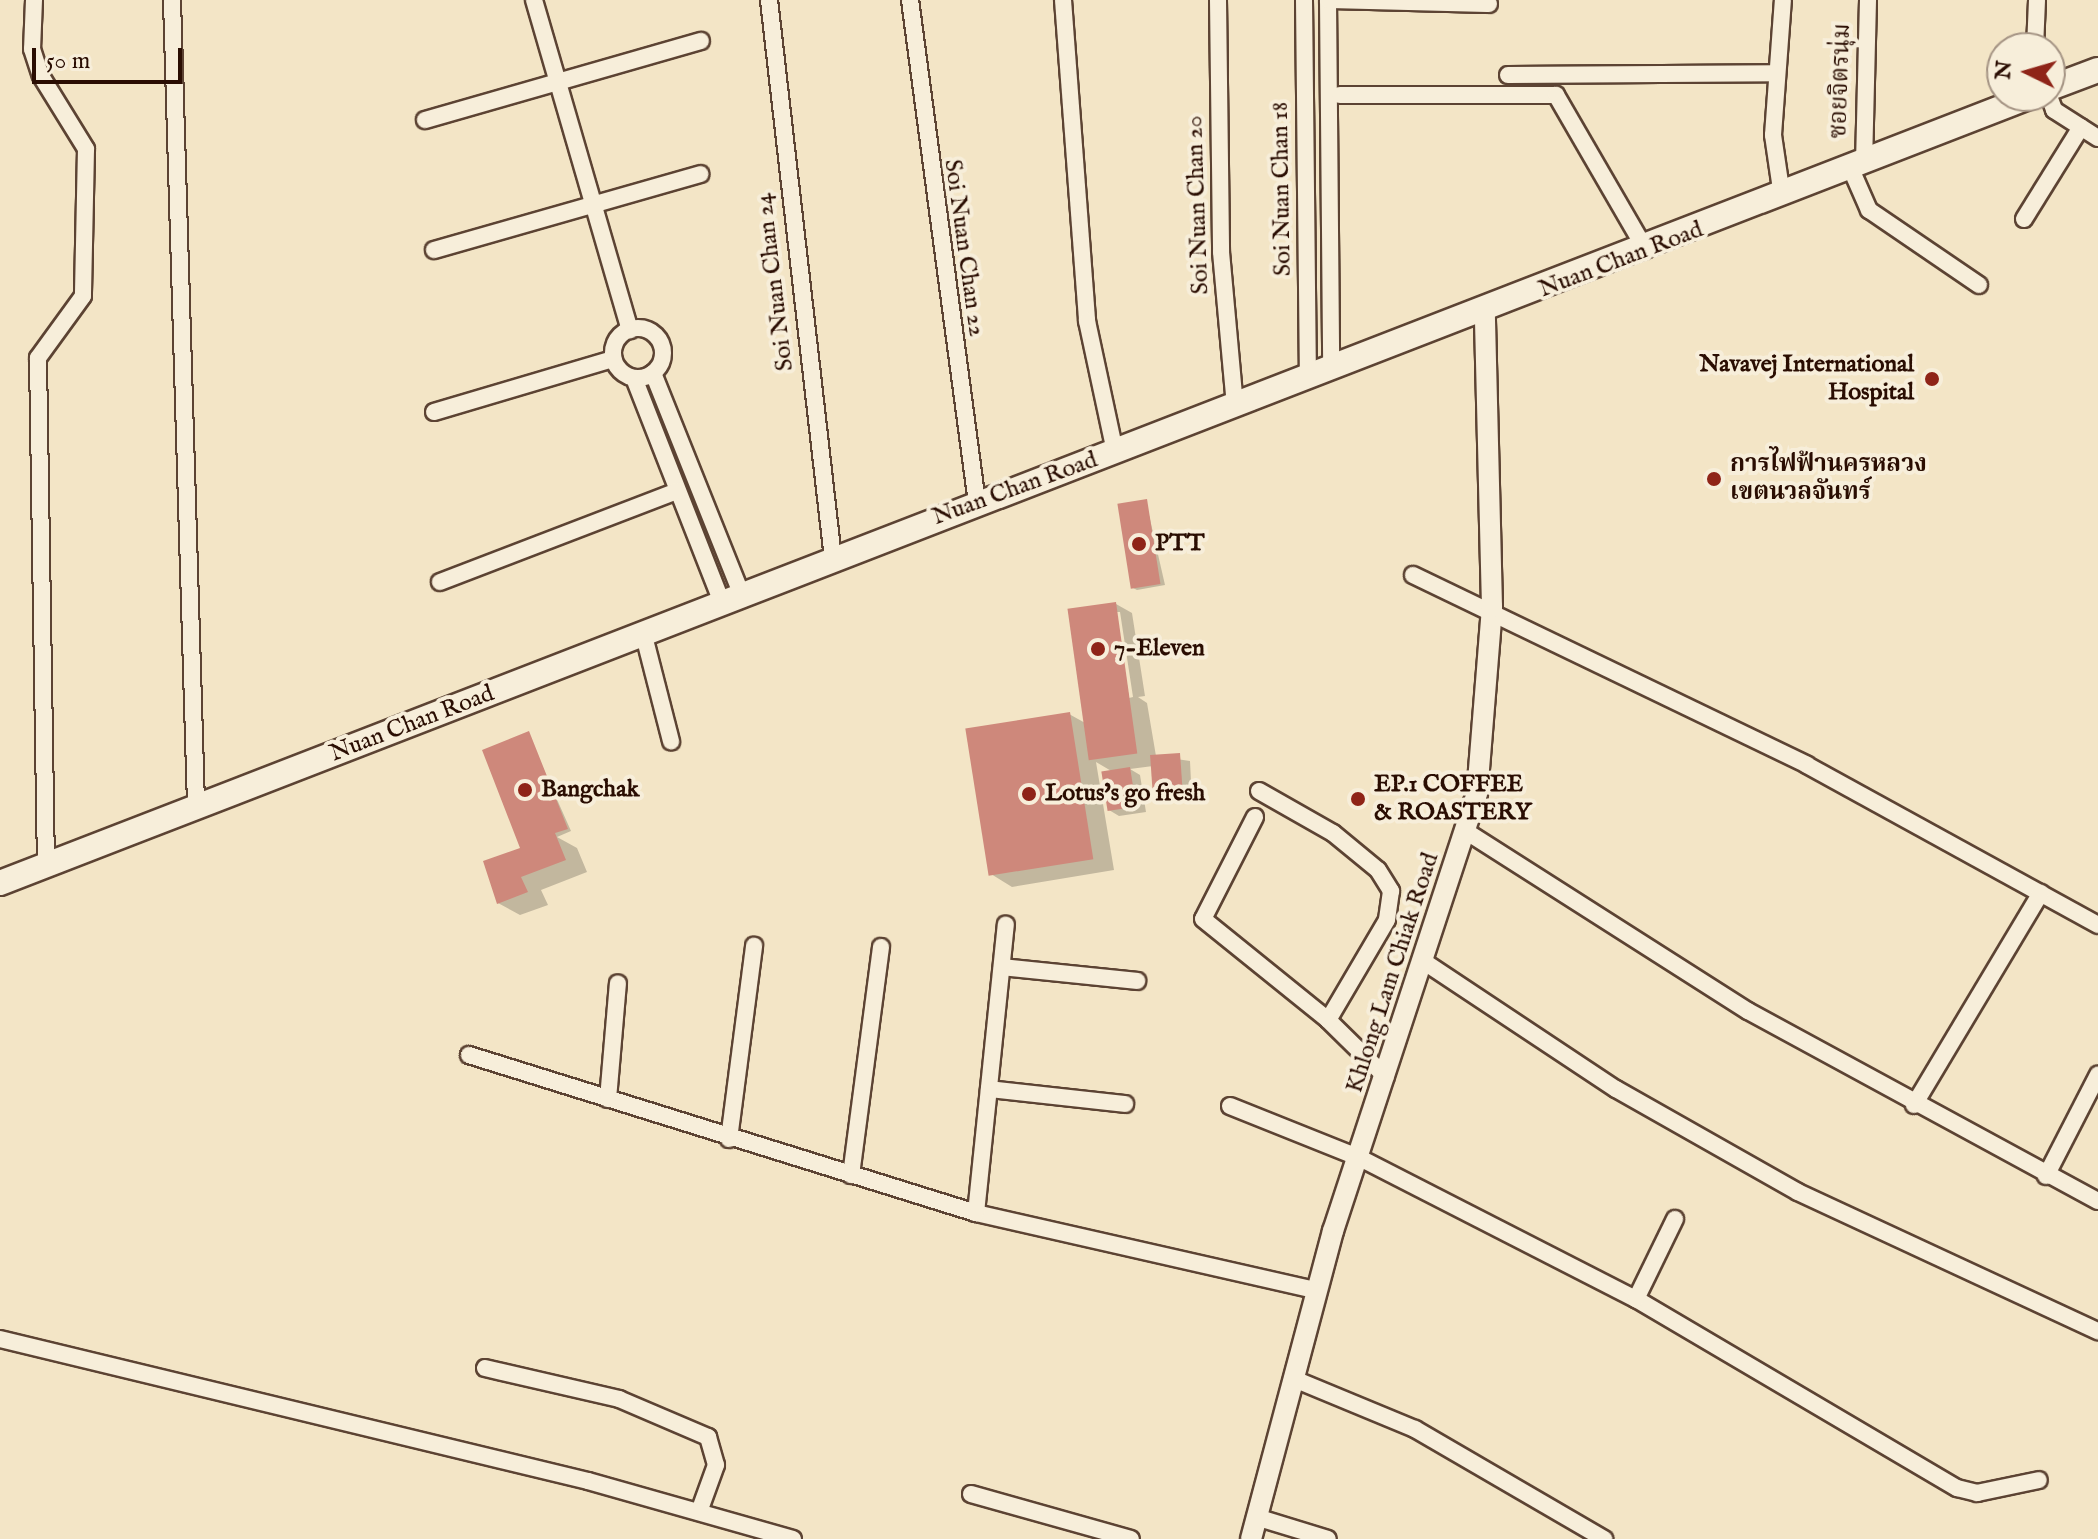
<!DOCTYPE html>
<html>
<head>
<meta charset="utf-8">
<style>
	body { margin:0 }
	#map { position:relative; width:2098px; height:1539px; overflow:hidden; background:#f3e5c6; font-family:"IM FELL English","Noto Serif Thai",serif }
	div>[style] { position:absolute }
	.shadow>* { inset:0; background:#0003 }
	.building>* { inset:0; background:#ce887b; transform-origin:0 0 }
	.roads { filter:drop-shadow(2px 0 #5c4333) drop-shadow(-2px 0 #5c4333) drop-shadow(0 2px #5c4333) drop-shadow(0 -2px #5c4333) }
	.minor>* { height:16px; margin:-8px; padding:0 8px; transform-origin:8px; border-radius:8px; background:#f7eeda }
	.minor>.ring { margin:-8px; padding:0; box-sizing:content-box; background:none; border:16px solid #f7eeda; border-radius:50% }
	.tertiary>* { height:20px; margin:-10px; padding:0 10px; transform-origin:10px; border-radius:10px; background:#f7eeda }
	.secondary>* { height:24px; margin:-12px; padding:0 12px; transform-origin:12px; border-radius:12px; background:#f7eeda }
	.dots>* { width:22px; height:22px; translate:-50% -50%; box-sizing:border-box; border:4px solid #f7eeda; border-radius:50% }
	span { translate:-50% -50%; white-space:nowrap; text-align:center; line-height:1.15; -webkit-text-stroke:8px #f7eeda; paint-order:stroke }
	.street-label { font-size:24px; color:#2a0d02 }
	.poi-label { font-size:24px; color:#2a0d02; font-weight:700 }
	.right { translate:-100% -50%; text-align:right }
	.left { translate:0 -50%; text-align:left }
	.north { position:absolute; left:1986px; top:32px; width:80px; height:80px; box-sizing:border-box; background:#f7eeda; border:2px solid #a59484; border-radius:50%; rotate:275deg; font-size:22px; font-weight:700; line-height:32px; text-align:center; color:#2a0d02 }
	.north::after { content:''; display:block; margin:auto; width:28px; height:36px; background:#8f2418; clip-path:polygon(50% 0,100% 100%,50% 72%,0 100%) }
	.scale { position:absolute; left:32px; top:48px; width:150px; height:36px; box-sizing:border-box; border:4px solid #2a0d02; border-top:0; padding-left:10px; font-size:24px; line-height:28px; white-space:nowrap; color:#2a0d02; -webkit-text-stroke:6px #f7eeda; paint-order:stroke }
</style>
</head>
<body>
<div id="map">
	<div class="shadow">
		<i style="clip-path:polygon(1146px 502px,1165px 585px,1137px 590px,1133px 588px)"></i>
		<i style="clip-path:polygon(evenodd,1116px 604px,1132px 613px,1145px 696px,1138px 697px,1147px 703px,1156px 756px,1190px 761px,1192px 802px,1165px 803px,1154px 797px,1153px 766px,1130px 769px,1140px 775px,1146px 812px,1119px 816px,1109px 810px,1113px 772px,1096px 762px,1114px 870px,1012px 887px,991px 874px,1069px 714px,1087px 724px,1116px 604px,1116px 612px,1120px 612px,1133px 697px,1129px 698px,1116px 612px)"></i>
		<i style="clip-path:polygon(528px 734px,571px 831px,557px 837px,577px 848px,587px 872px,541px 890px,548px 905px,520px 915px,498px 903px,522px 849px)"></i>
	</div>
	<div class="building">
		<i style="left:1147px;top:499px;width:86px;height:30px;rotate:81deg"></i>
		<i style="left:1116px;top:602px;width:153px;height:49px;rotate:82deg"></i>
		<i style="left:1070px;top:712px;width:149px;height:106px;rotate:81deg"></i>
		<i style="clip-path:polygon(529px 731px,568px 829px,555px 833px,566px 860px,521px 877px,528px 892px,497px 904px,483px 861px,520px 848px,482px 750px)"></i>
		<i style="left:1180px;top:753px;width:44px;height:30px;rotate:86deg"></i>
		<i style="left:1130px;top:767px;width:40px;height:29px;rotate:81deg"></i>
	</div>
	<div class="roads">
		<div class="minor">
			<i style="left:34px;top:0;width:49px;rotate:92.3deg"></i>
			<i style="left:32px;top:49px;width:28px;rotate:72deg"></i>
			<i style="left:41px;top:76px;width:86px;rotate:58.3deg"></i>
			<i style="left:86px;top:149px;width:147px;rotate:91.2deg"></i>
			<i style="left:83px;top:296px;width:77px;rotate:126deg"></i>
			<i style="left:38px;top:358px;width:508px;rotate:89.1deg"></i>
			<i style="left:172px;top:0;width:806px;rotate:88.29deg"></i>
			<i style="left:534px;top:0;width:344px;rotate:73.8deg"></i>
			<i style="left:769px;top:0;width:562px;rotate:83.46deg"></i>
			<i style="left:910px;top:0;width:507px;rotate:82.41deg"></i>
			<i style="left:1063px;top:0;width:322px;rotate:85.7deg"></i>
			<i style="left:1087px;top:321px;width:134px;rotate:77.9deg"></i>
			<i style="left:1218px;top:0;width:252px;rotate:89.3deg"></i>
			<i style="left:1221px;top:252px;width:156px;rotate:84.8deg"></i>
			<i style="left:1304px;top:0;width:377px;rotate:89.4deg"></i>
			<i style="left:1328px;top:0;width:367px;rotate:89.5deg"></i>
			<i style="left:1328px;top:0;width:161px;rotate:1.4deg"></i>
			<i style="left:2035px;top:48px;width:48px;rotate:-87.6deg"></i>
			<i style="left:1508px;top:75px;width:268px;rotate:-0.4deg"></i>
			<i style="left:1340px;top:95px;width:216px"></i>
			<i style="left:1556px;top:95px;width:179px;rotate:59.9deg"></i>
			<i style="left:2049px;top:96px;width:15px;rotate:70deg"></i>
			<i style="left:2054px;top:110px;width:52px;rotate:32.5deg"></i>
			<i style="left:425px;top:120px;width:287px;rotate:-16deg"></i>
			<i style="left:1864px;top:164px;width:164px;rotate:-88.6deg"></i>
			<i style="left:1851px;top:169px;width:45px;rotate:66.3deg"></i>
			<i style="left:1869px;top:210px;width:133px;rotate:34.3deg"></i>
			<i style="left:1782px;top:196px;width:62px;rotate:-98.4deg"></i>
			<i style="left:1773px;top:135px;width:135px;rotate:-85.8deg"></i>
			<i style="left:2024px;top:219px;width:108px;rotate:-58.2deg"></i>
			<i style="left:434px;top:250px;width:277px;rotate:-15.9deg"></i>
			<i class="ring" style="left:613px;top:328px;width:34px;height:34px"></i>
			<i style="left:653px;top:373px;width:237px;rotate:68.2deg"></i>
			<i style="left:634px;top:378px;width:238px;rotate:68.6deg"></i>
			<i style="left:434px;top:412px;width:187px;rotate:-16.5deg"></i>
			<i style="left:1413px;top:575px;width:437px;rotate:25.7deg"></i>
			<i style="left:1807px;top:765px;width:332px;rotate:28.8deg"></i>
			<i style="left:440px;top:582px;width:254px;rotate:-21deg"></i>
			<i style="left:643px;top:632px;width:113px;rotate:75.6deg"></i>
			<i style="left:1259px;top:791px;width:85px;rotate:29.6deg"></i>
			<i style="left:1333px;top:833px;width:58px;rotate:39.4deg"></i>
			<i style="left:1378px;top:870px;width:25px;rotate:58deg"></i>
			<i style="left:1391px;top:891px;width:29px;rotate:98deg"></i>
			<i style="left:1387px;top:920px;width:116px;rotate:120.5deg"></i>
			<i style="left:1328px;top:1020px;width:81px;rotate:44.5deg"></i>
			<i style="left:1255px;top:817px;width:114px;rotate:117deg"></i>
			<i style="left:1203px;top:919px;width:161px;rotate:38.9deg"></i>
			<i style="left:1467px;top:832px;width:333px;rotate:32.5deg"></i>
			<i style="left:1748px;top:1011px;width:398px;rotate:28.5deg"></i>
			<i style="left:1426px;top:963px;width:228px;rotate:33.6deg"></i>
			<i style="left:1616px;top:1089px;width:209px;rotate:29.5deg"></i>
			<i style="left:1798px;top:1192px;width:331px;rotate:24.9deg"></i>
			<i style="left:1002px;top:967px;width:136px;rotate:5.9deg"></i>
			<i style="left:469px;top:1055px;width:531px;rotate:17.31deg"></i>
			<i style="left:976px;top:1213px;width:349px;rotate:12.8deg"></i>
			<i style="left:989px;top:1089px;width:137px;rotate:6.3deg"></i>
			<i style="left:608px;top:1099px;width:116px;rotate:-85.1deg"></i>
			<i style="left:1914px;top:1105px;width:247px;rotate:-59.1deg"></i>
			<i style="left:1230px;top:1106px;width:140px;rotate:21.8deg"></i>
			<i style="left:1360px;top:1158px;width:310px;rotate:27.1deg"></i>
			<i style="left:1636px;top:1299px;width:373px;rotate:30.5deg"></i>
			<i style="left:1957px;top:1488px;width:21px;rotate:14deg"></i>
			<i style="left:1977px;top:1493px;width:63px;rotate:-11.8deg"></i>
			<i style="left:729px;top:1139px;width:195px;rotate:-82.6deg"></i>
			<i style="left:851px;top:1175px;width:230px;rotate:-82.5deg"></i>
			<i style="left:2046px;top:1176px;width:114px;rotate:-62.8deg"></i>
			<i style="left:976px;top:1213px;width:290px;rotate:-84.1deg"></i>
			<i style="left:1636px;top:1299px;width:89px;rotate:-64deg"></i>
			<i style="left:0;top:1339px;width:605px;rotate:13.58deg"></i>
			<i style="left:588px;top:1481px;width:213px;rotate:15.8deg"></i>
			<i style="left:485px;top:1368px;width:138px;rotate:13deg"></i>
			<i style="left:619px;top:1399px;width:97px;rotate:23.1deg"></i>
			<i style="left:708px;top:1437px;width:29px;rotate:74deg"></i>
			<i style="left:716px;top:1465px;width:50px;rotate:109.9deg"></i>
			<i style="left:1294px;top:1379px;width:131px;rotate:22.5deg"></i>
			<i style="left:1415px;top:1429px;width:219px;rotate:30.2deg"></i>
			<i style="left:971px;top:1494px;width:166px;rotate:15.7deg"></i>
			<i style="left:1256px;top:1517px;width:75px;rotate:17deg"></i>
		</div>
		<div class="tertiary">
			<i style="left:1251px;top:1539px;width:319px;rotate:-75.1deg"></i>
			<i style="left:1333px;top:1231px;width:460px;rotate:-71.8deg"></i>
			<i style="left:1477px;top:794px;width:188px;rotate:-85.4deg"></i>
			<i style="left:1492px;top:607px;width:294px;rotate:-91.4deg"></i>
		</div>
		<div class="secondary">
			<i style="left:2050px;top:88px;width:51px;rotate:-20.6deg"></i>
			<i style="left:0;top:883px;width:2178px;rotate:-21.18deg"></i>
		</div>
	</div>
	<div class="dots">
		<i style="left:1932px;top:379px;background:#8f2418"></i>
		<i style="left:1714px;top:479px;background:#8f2418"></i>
		<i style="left:1139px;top:544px;background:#8f2418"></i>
		<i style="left:1098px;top:649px;background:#8f2418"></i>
		<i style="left:525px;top:790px;background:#8f2418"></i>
		<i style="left:1029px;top:794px;background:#8f2418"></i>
		<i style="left:1358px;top:799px;background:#8f2418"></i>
	</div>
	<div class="street-label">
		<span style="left:1841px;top:81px;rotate:-88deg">ซอยจิตรนุ่ม</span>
		<span style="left:1282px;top:189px;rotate:-91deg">Soi Nuan Chan 18</span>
		<span style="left:1198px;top:205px;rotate:-92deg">Soi Nuan Chan 20</span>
		<span style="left:964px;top:248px;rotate:82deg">Soi Nuan Chan 22</span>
		<span style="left:1621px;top:260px;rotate:-21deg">Nuan Chan Road</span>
		<span style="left:775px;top:282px;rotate:-97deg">Soi Nuan Chan 24</span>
		<span style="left:1015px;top:489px;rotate:-20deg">Nuan Chan Road</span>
		<span style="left:412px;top:724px;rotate:-21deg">Nuan Chan Road</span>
		<span style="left:1393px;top:973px;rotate:-72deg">Khlong Lam Chiak Road</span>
	</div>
	<div class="poi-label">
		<span class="right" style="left:1914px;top:379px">Navavej International<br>Hospital</span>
		<span class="left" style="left:1730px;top:479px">การไฟฟ้านครหลวง<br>เขตนวลจันทร์</span>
		<span class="left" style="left:1155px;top:544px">PTT</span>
		<span class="left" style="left:1114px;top:649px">7-Eleven</span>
		<span class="left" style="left:1374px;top:799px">EP.1 COFFEE<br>&amp; ROASTERY</span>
		<span class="left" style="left:541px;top:790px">Bangchak</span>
		<span class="left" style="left:1045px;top:794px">Lotus's go fresh</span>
	</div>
	<div class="north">N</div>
	<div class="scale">50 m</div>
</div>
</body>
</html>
